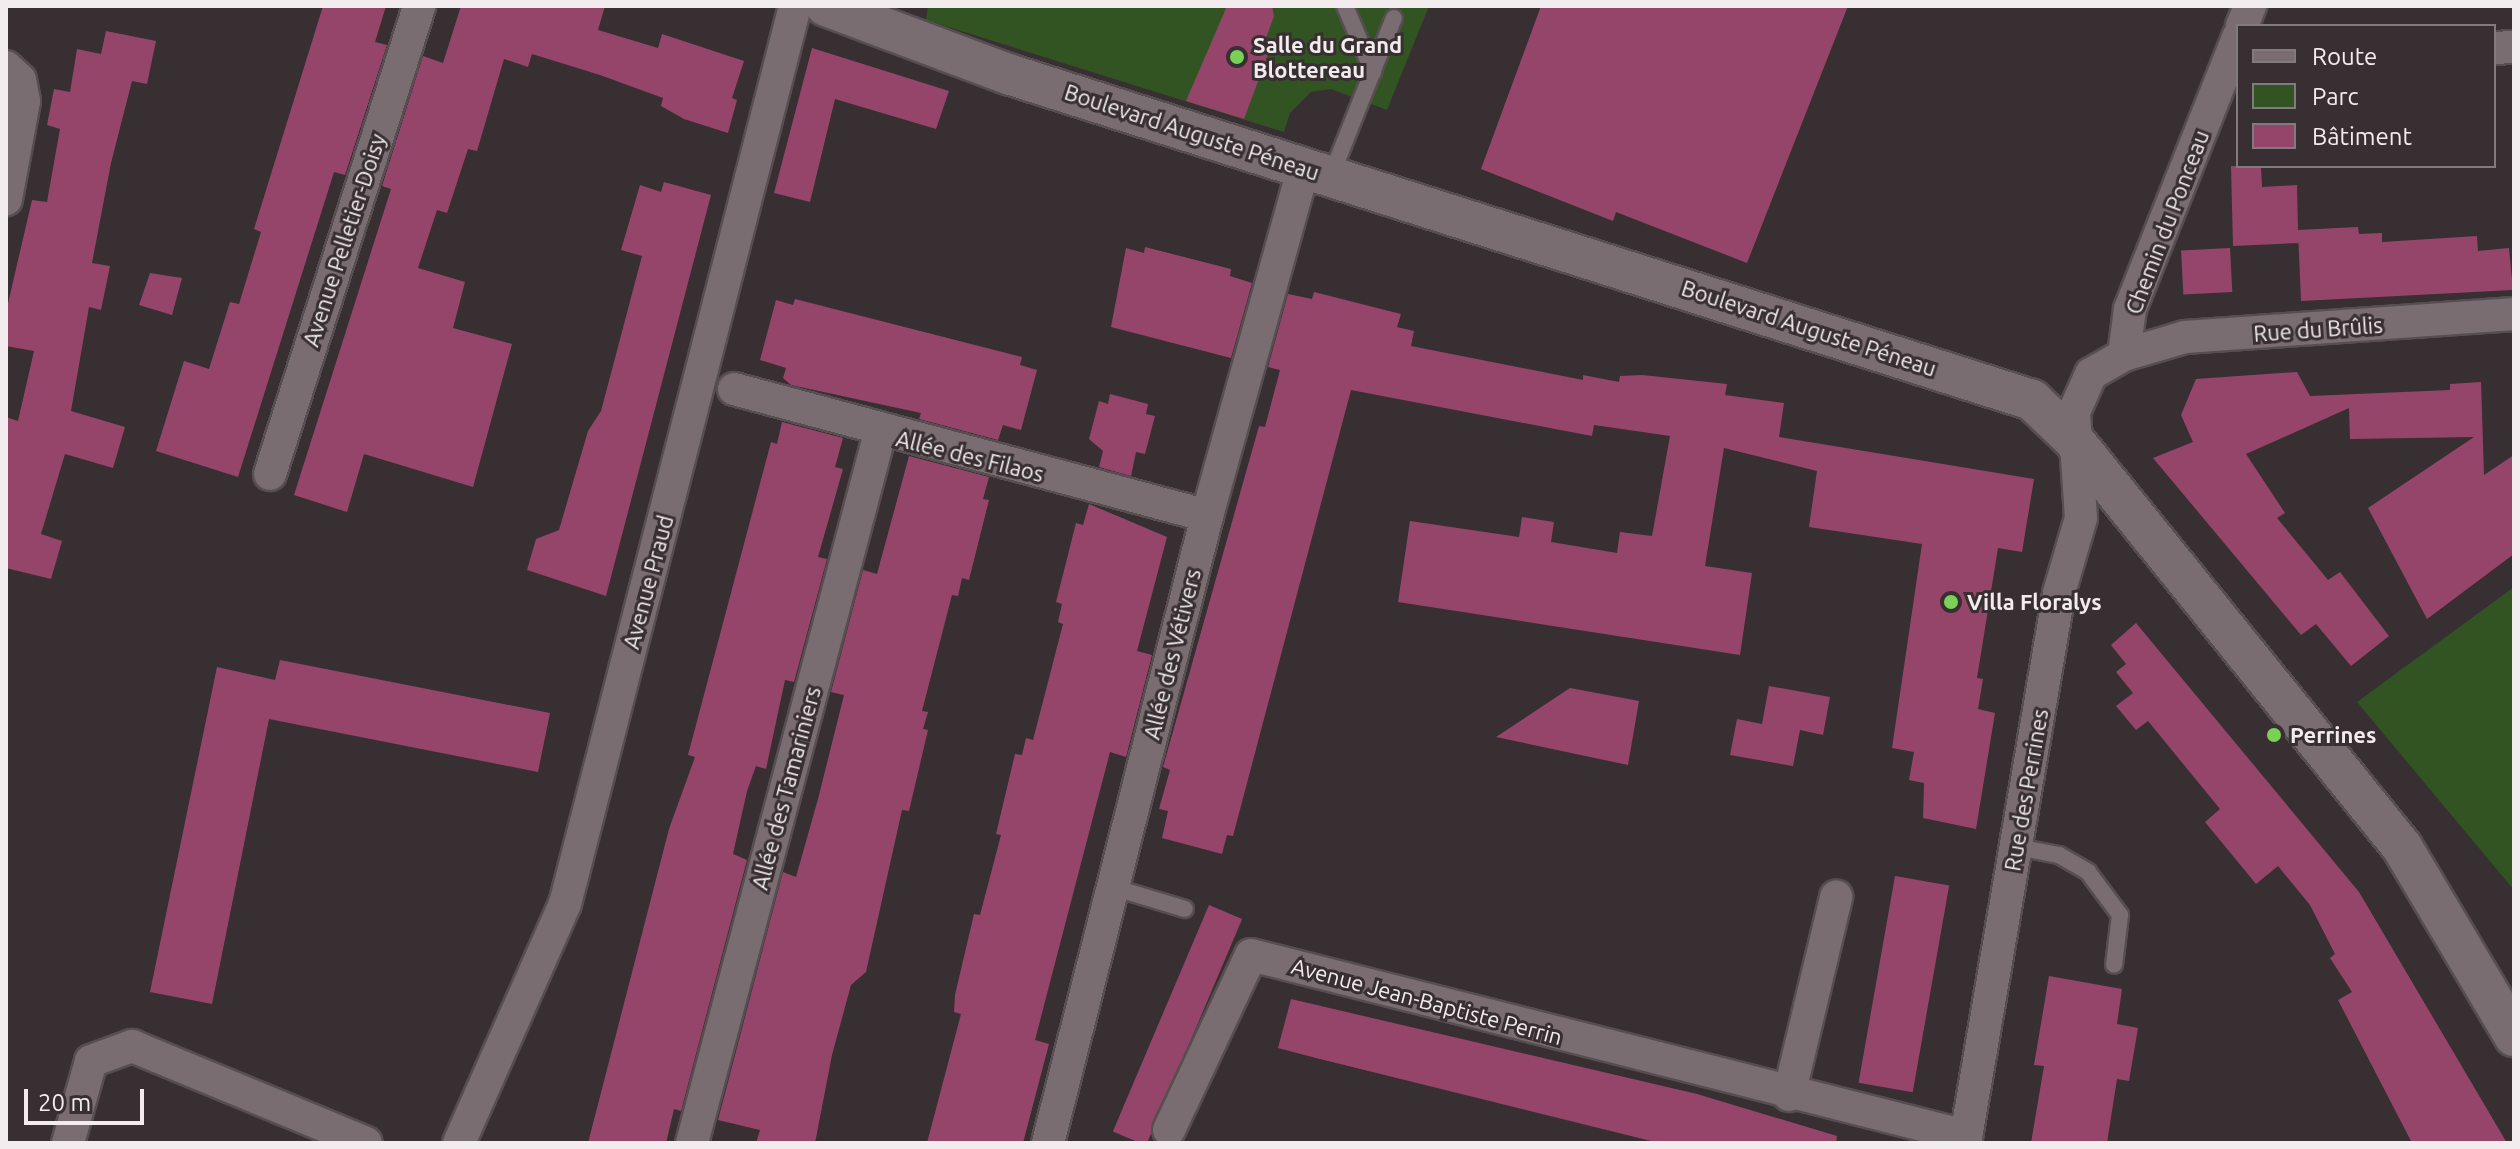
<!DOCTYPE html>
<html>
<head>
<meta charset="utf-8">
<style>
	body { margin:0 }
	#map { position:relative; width:2520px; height:1149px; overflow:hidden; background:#382f32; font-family:Ubuntu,sans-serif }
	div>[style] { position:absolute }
	.green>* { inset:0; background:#315422 }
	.building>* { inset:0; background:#96456a; transform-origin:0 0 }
	.roads { filter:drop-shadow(2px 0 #564e51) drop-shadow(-2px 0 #564e51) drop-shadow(0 2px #564e51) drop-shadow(0 -2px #564e51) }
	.service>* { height:16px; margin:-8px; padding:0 8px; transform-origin:8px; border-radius:8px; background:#796d71 }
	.minor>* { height:32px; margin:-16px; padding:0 16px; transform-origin:16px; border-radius:16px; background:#796d71 }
	.tertiary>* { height:40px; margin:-20px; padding:0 20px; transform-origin:20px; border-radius:20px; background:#796d71 }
	.dots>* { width:22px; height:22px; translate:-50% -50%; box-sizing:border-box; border:4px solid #382f32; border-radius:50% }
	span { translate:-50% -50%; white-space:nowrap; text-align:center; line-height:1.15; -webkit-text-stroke:6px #382f32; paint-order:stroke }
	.poi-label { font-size:22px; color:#f2ecee; font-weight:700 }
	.left { translate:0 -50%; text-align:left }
	.street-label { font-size:22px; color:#f2ecee }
	.frame { position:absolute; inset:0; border:8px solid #f2ecee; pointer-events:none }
	.legend { position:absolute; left:2236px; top:24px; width:260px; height:144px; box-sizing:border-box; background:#382f32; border:2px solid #827b7d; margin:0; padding:10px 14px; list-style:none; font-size:24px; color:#f2ecee }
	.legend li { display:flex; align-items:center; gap:16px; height:40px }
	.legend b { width:40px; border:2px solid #827b7d }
	.scale { position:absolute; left:24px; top:1089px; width:120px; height:36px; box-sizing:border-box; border:4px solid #f2ecee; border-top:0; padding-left:10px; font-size:24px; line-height:28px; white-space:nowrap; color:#f2ecee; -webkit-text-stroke:6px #382f32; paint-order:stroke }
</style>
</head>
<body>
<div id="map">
	<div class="green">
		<i style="clip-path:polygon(928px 6px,1429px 6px,1387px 110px,1331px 89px,1311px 92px,1290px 113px,1284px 132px,926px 20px)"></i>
		<i style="clip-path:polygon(2514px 587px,2514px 890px,2357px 702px)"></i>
	</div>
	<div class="building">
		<i style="clip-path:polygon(323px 6px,386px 6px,375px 42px,387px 45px,345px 175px,334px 172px,238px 477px,156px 451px,184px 361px,209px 369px,230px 302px,239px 304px,261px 232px,254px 229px)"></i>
		<i style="clip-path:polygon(461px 6px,605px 6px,598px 30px,658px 48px,662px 34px,744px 61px,732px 98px,737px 100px,728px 133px,684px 119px,661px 106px,663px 98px,600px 75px,532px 54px,528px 67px,504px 59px,477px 151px,468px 149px,447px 213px,437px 210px,418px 268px,465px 282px,453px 328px,512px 344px,473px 487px,364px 454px,347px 512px,294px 495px,391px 189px,382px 186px,423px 56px,443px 63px)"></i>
		<i style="clip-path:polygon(1227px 6px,1272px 6px,1274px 16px,1266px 38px,1273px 41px,1244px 119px,1186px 101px)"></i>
		<i style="clip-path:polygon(1541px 6px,1848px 6px,1747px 263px,1616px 212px,1613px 221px,1481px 169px)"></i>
		<i style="clip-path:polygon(106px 31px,156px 41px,147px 84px,132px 81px,111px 163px,92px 263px,110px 266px,101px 310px,89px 307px,71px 411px,125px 427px,113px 468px,65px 454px,41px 534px,62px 541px,51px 579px,6px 568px,6px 417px,18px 421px,34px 351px,6px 346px,6px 312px,32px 200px,47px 202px,60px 129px,47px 125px,54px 89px,70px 92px,77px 49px,101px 54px)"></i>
		<i style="clip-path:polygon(812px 48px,949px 91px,936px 129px,835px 99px,810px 202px,774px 193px)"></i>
		<i style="clip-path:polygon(2231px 166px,2261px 166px,2262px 187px,2297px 185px,2298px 230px,2358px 227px,2359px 234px,2382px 233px,2382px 242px,2477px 236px,2478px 251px,2509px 248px,2513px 290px,2301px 301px,2298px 230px,2299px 243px,2233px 246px)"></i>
		<i style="clip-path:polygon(664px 182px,711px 195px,606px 596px,527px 570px,536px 539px,559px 530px,588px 431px,601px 411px,642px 256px,621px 250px,640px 185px,661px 192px)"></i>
		<i style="clip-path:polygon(1145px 247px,1231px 269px,1230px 276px,1252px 283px,1231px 358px,1111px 327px,1126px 248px,1144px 253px)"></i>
		<i style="left:2230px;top:248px;width:44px;height:49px;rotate:87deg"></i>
		<i style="clip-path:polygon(150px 273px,182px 278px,172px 315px,139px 305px)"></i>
		<i style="clip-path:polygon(1314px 292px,1401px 314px,1397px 327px,1414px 331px,1411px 346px,1583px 380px,1583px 375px,1619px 382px,1620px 376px,1642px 375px,1727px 384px,1725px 395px,1784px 403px,1779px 437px,2034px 479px,2022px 552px,1998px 548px,1977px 678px,1983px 679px,1978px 709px,1995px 713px,1976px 829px,1923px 818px,1924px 783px,1909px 780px,1914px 752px,1892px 748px,1922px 544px,1809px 527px,1817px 471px,1724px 448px,1705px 566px,1752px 573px,1740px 655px,1398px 602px,1410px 521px,1519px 537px,1522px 517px,1554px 522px,1551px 542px,1617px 553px,1620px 532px,1652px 536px,1670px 436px,1594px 425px,1592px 436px,1351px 390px,1233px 836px,1227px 835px,1222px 854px,1162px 838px,1168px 811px,1159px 809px,1170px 770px,1163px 767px,1259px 426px,1265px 427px,1280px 370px,1268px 367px,1288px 294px,1312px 299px)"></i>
		<i style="clip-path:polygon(795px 299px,1022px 357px,1020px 365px,1037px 370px,1021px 430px,1003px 425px,998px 440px,919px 419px,921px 413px,791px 385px,783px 378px,786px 368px,760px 360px,776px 300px,793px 305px)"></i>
		<i style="clip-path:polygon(2297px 372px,2310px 396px,2450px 390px,2450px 384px,2481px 382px,2484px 475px,2514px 455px,2514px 554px,2427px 619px,2368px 508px,2474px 437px,2350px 439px,2349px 408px,2246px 454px,2285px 513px,2277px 518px,2328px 580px,2340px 572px,2389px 636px,2351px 666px,2316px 624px,2301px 635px,2153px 458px,2193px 442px,2181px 415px,2196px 379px)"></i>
		<i style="clip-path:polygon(1110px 394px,1148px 404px,1146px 414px,1155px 416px,1145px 454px,1136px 452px,1131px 476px,1099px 467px,1103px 451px,1089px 439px,1099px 401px,1108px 404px)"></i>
		<i style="clip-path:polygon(782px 422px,843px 438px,835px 467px,843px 469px,818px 557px,827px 559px,794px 682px,785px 680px,766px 769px,756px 766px,747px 791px,733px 854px,747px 860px,681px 1111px,674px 1109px,666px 1143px,588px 1143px,669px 829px,695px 757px,688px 755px,771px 442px,777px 444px)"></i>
		<i style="clip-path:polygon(909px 456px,989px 477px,983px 499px,989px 500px,969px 580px,962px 578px,958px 596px,952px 595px,922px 711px,928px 712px,923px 729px,928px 730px,909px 811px,902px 810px,866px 972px,851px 985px,832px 1055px,815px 1143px,756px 1143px,760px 1130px,718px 1120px,783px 872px,796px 877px,818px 799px,844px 695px,831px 692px,863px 570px,877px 574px)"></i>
		<i style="clip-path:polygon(1089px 504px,1167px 537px,1137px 651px,1152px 655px,1126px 757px,1110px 752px,1035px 1040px,1049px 1044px,1023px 1143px,927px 1143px,961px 1014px,954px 1012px,955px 995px,974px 914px,980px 915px,1001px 835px,996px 834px,1015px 754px,1022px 755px,1026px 738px,1033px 740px,1063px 624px,1058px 622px,1062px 604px,1056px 602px,1076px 523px,1083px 525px)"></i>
		<i style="clip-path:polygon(2136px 623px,2359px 892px,2507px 1143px,2412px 1143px,2338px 1000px,2352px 992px,2330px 958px,2335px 954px,2310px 905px,2278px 866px,2256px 884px,2205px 822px,2220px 809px,2148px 721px,2136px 730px,2116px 706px,2133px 693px,2116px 672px,2126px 664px,2111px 645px)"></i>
		<i style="clip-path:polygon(280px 660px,550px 713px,538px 772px,269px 719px,212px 1004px,150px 992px,217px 667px,275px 680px)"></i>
		<i style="clip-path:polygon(1769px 686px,1830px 697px,1823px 735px,1800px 730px,1793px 766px,1730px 755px,1737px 719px,1762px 724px)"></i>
		<i style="clip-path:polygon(1570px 688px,1639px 701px,1628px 765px,1496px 737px)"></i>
		<i style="left:1895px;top:876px;width:55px;height:210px;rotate:10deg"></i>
		<i style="left:1209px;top:905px;width:36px;height:246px;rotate:23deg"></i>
		<i style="clip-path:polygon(2049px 976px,2122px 989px,2117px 1024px,2138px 1028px,2129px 1081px,2117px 1079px,2107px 1143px,2031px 1143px,2044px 1066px,2034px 1065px)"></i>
		<i style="clip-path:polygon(1291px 999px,1697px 1094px,1837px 1136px,1836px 1143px,1659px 1143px,1316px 1058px,1278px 1048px)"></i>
	</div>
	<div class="roads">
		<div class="service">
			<i style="left:1345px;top:6px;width:72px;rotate:67deg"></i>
			<i style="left:1331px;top:176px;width:170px;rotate:-68.3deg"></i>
			<i style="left:2017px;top:847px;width:43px;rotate:10.8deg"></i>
			<i style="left:2059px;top:855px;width:34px;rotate:30deg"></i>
			<i style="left:2088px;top:872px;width:54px;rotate:53.3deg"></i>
			<i style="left:2120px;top:915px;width:50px;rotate:96.8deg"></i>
			<i style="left:1112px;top:887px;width:76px;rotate:16.8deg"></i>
		</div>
		<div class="minor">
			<i style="left:2242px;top:26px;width:22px;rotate:-68deg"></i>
			<i style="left:2494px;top:48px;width:20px;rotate:-3deg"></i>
			<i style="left:6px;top:67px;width:19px;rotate:43deg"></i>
			<i style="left:20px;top:80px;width:21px;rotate:79deg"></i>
			<i style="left:24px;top:101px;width:100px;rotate:100.4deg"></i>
			<i style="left:2124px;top:355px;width:64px;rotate:-16.4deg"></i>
			<i style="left:2185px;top:337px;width:330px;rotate:-4deg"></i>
			<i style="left:734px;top:389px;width:490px;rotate:15deg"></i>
			<i style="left:270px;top:474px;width:491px;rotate:-72.3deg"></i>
			<i style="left:1789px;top:1095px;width:204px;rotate:-76.6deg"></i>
			<i style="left:1169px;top:1130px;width:193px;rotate:-64.9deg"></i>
			<i style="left:1251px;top:955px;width:738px;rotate:14.21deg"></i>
			<i style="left:68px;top:1143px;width:85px;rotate:-74.3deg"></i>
			<i style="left:91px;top:1061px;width:44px;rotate:-20.1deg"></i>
			<i style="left:132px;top:1046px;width:253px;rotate:22.5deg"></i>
			<i style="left:459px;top:1143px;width:261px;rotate:-66.1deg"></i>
			<i style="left:565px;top:904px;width:927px;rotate:-75.63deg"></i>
			<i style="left:692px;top:1143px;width:734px;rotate:-75.17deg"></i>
			<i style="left:1048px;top:1143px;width:647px;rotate:-75.77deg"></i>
			<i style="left:1207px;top:516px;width:362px;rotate:-74.5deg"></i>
			<i style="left:1965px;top:1143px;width:558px;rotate:-80.3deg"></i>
			<i style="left:2059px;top:593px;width:78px;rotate:-73.7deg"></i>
			<i style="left:2081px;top:518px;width:106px;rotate:-93.8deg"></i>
			<i style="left:2074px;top:412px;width:42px;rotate:-65.9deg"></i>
			<i style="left:2091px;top:374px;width:38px;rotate:-30deg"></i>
			<i style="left:2124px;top:355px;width:46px;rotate:-82.6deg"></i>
			<i style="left:2130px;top:309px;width:293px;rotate:-68.3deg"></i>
		</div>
		<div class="tertiary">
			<i style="left:826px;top:6px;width:194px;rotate:20.5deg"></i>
			<i style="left:1008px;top:74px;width:1075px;rotate:17.66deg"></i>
			<i style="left:2032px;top:400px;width:55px;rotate:43.5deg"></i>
			<i style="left:2072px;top:438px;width:526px;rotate:51.1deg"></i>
			<i style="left:2402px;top:847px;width:220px;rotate:59.3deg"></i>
		</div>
	</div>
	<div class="dots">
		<i style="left:1237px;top:57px;background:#7ad156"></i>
		<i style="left:1951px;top:602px;background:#7ad156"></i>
		<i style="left:2274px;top:735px;background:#7ad156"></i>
	</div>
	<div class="poi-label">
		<span class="left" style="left:1253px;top:57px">Salle du Grand<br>Blottereau</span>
		<span class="left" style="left:1967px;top:602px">Villa Floralys</span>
		<span class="left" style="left:2290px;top:735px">Perrines</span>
	</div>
	<div class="street-label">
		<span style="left:1192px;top:132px;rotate:18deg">Boulevard Auguste Péneau</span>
		<span style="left:2167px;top:222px;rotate:-69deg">Chemin du Ponceau</span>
		<span style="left:344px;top:240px;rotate:-72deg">Avenue Pelletier-Doisy</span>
		<span style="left:1809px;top:328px;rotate:18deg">Boulevard Auguste Péneau</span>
		<span style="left:2318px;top:329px;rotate:-4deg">Rue du Brûlis</span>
		<span style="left:970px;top:456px;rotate:14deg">Allée des Filaos</span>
		<span style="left:648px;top:582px;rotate:-75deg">Avenue Praud</span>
		<span style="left:1172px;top:654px;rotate:-76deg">Allée des Vétivers</span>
		<span style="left:786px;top:788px;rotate:-75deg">Allée des Tamariniers</span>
		<span style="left:2026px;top:790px;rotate:-80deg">Rue des Perrines</span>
		<span style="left:1427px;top:1001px;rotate:15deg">Avenue Jean-Baptiste Perrin</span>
	</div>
	<div class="frame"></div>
	<ul class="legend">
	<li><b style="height:10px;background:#796d71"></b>Route</li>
	<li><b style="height:22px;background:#315422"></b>Parc</li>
	<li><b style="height:22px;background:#96456a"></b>Bâtiment</li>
	</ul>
	<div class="scale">20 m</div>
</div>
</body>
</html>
